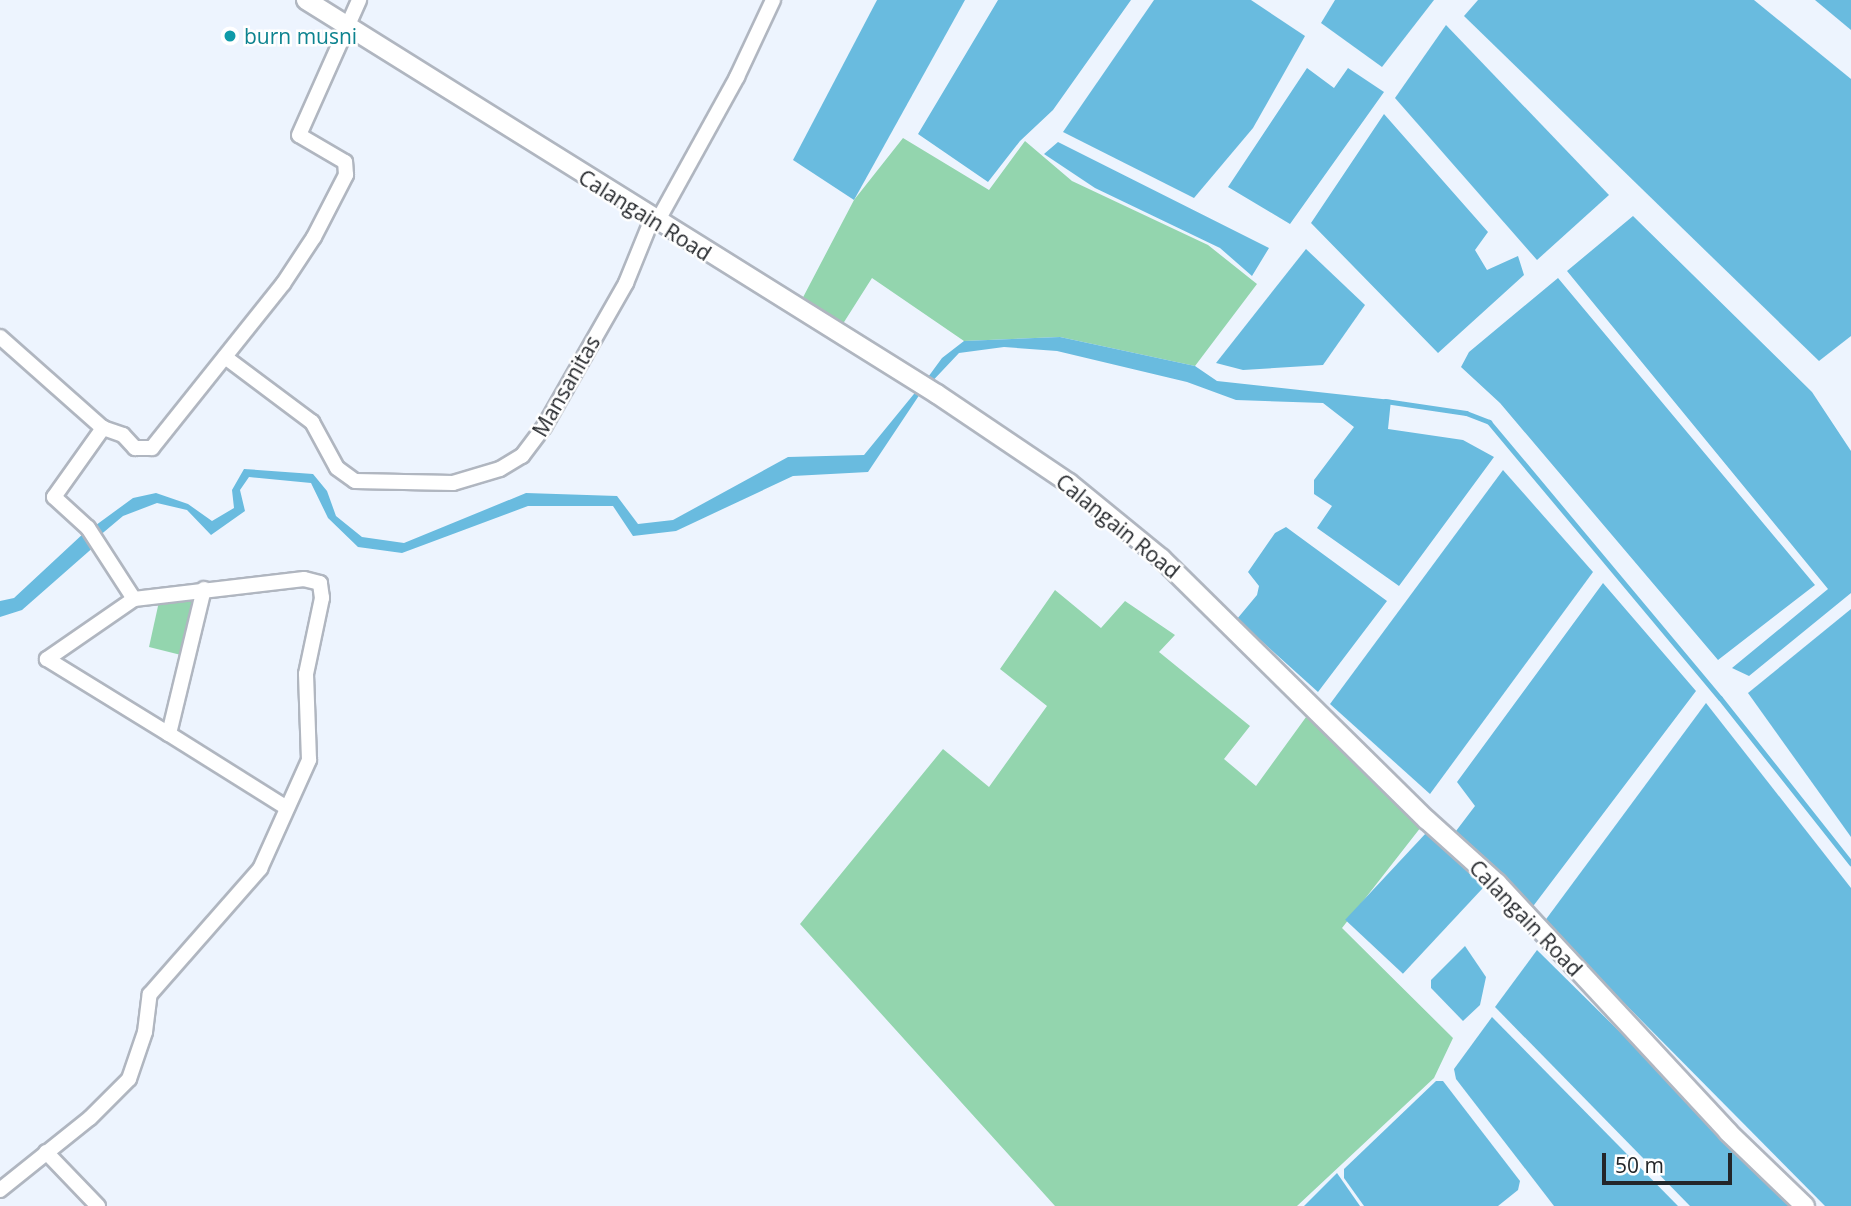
<!DOCTYPE html>
<html>
<head>
<meta charset="utf-8">
<style>
	body { margin:0 }
	#map { position:relative; width:1851px; height:1206px; overflow:hidden; background:#edf4fe; font-family:"Open Sans",sans-serif }
	div>[style] { position:absolute }
	.green>* { inset:0; background:#93d5ae }
	.water>* { inset:0; background:#69bbdf; transform-origin:0 0 }
	.stream>* { height:5px; margin:-2.5px; padding:0 2.5px; transform-origin:2.5px; border-radius:2.5px; background:#69bbdf }
	.roads { filter:drop-shadow(2px 0 #b0b6c0) drop-shadow(-2px 0 #b0b6c0) drop-shadow(0 2px #b0b6c0) drop-shadow(0 -2px #b0b6c0) }
	.minor>* { height:14px; margin:-7px; padding:0 7px; transform-origin:7px; border-radius:7px; background:#fff }
	.tertiary>* { height:18px; margin:-9px; padding:0 9px; transform-origin:9px; border-radius:9px; background:#fff }
	.dots>* { width:19px; height:19px; translate:-50% -50%; box-sizing:border-box; border:4px solid #fff; border-radius:50% }
	span { translate:-50% -50%; white-space:nowrap; text-align:center; line-height:1.15; -webkit-text-stroke:5px #fff; paint-order:stroke }
	.culture-label { font-size:21px; color:#0d838f }
	.left { translate:0 -50%; text-align:left }
	.street-label { font-size:21px; color:#23262a }
	.scale { position:absolute; left:1602px; top:1153px; width:130px; height:32px; box-sizing:border-box; border:4px solid #23262a; border-top:0; padding-left:9px; font-size:21px; line-height:24px; white-space:nowrap; color:#23262a; -webkit-text-stroke:5px #fff; paint-order:stroke }
</style>
</head>
<body>
<div id="map">
	<div class="green">
		<i style="clip-path:polygon(903px 138px,989px 190px,1025px 141px,1072px 181px,1208px 245px,1257px 284px,1195px 366px,1060px 337px,964px 341px,872px 278px,839px 330px,799px 305px,854px 200px)"></i>
		<i style="clip-path:polygon(1055px 590px,1101px 628px,1125px 601px,1175px 635px,1159px 652px,1250px 726px,1224px 759px,1256px 786px,1309px 713px,1421px 827px,1342px 928px,1453px 1038px,1434px 1078px,1297px 1206px,1055px 1206px,800px 924px,943px 749px,989px 787px,1047px 706px,1000px 669px)"></i>
		<i style="clip-path:polygon(200px 592px,185px 656px,149px 647px,160px 597px)"></i>
	</div>
	<div class="water">
		<i style="clip-path:polygon(877px 0,965px 0,854px 200px,793px 160px)"></i>
		<i style="clip-path:polygon(998px 0,1131px 0,1053px 110px,1020px 141px,988px 182px,918px 134px)"></i>
		<i style="clip-path:polygon(1154px 0,1251px 0,1305px 36px,1253px 128px,1194px 198px,1063px 132px)"></i>
		<i style="clip-path:polygon(1335px 0,1434px 0,1382px 67px,1321px 23px)"></i>
		<i style="clip-path:polygon(1478px 0,1754px 0,1851px 79px,1851px 336px,1819px 361px,1464px 16px)"></i>
		<i style="clip-path:polygon(1815px 0,1851px 0,1851px 30px)"></i>
		<i style="clip-path:polygon(1446px 25px,1609px 195px,1537px 260px,1395px 98px)"></i>
		<i style="clip-path:polygon(1307px 68px,1334px 88px,1348px 68px,1384px 92px,1290px 224px,1228px 187px)"></i>
		<i style="clip-path:polygon(1384px 114px,1488px 232px,1475px 250px,1487px 270px,1518px 256px,1524px 275px,1438px 353px,1311px 223px)"></i>
		<i style="clip-path:polygon(1058px 142px,1269px 248px,1252px 276px,1220px 248px,1095px 188px,1044px 154px)"></i>
		<i style="clip-path:polygon(1633px 216px,1812px 392px,1851px 451px,1851px 593px,1749px 676px,1732px 668px,1828px 589px,1567px 271px)"></i>
		<i style="clip-path:polygon(1306px 249px,1365px 305px,1323px 365px,1243px 370px,1216px 363px)"></i>
		<i style="clip-path:polygon(1558px 278px,1815px 585px,1718px 660px,1500px 403px,1461px 367px,1469px 352px)"></i>
		<i style="clip-path:polygon(1060px 337px,1195px 366px,1217px 381px,1391px 400px,1388px 429px,1463px 440px,1494px 457px,1399px 586px,1317px 528px,1332px 506px,1314px 494px,1314px 480px,1354px 427px,1323px 403px,1236px 400px,1187px 382px,1057px 351px,1004px 347px,959px 353px,925px 389px,923px 384px,942px 358px,964px 341px)"></i>
		<i style="clip-path:polygon(918px 389px,922px 391px,868px 472px,793px 476px,676px 531px,633px 536px,613px 506px,528px 506px,402px 553px,358px 547px,328px 518px,311px 483px,249px 477px,240px 490px,245px 511px,211px 535px,187px 510px,157px 503px,123px 516px,98px 537px,92px 528px,133px 498px,156px 493px,188px 504px,212px 521px,234px 508px,232px 490px,244px 469px,313px 474px,327px 491px,336px 516px,362px 537px,404px 543px,526px 493px,617px 496px,638px 524px,673px 520px,788px 457px,864px 455px)"></i>
		<i style="clip-path:polygon(1503px 470px,1593px 572px,1430px 794px,1330px 704px)"></i>
		<i style="clip-path:polygon(1286px 527px,1387px 601px,1318px 692px,1237px 619px,1257px 595px,1259px 586px,1248px 572px,1275px 533px)"></i>
		<i style="clip-path:polygon(85px 532px,96px 545px,22px 610px,0 617px,0 601px,14px 598px)"></i>
		<i style="clip-path:polygon(1603px 583px,1696px 691px,1531px 909px,1456px 831px,1475px 806px,1457px 782px)"></i>
		<i style="clip-path:polygon(1851px 609px,1851px 837px,1748px 693px)"></i>
		<i style="clip-path:polygon(1706px 703px,1851px 888px,1851px 1206px,1825px 1206px,1544px 922px)"></i>
		<i style="left:1427px;top:832px;width:79px;height:120px;rotate:43deg"></i>
		<i style="clip-path:polygon(1465px 946px,1486px 977px,1480px 1005px,1463px 1021px,1431px 988px,1431px 980px)"></i>
		<i style="clip-path:polygon(1537px 950px,1796px 1206px,1690px 1206px,1495px 1007px)"></i>
		<i style="clip-path:polygon(1492px 1017px,1678px 1206px,1554px 1206px,1456px 1079px,1454px 1069px)"></i>
		<i style="clip-path:polygon(1436px 1081px,1443px 1081px,1520px 1181px,1518px 1190px,1498px 1206px,1364px 1206px,1344px 1178px,1344px 1169px)"></i>
		<i style="clip-path:polygon(1337px 1173px,1360px 1206px,1304px 1206px)"></i>
	</div>
	<div class="stream">
		<i style="left:1385px;top:401px;width:82px;rotate:8.4deg"></i>
		<i style="left:1466px;top:413px;width:25px;rotate:21deg"></i>
		<i style="left:1489px;top:422px;width:360px;rotate:50.1deg"></i>
		<i style="left:1720px;top:698px;width:211px;rotate:51.6deg"></i>
	</div>
	<div class="roads">
		<div class="minor">
			<i style="left:657px;top:222px;width:166px;rotate:-61.1deg"></i>
			<i style="left:737px;top:77px;width:85px;rotate:-64.9deg"></i>
			<i style="left:0;top:337px;width:137px;rotate:41.5deg"></i>
			<i style="left:225px;top:357px;width:109px;rotate:36.8deg"></i>
			<i style="left:312px;top:422px;width:52px;rotate:61.5deg"></i>
			<i style="left:337px;top:468px;width:22px;rotate:36deg"></i>
			<i style="left:355px;top:481px;width:98px;rotate:1.2deg"></i>
			<i style="left:453px;top:483px;width:49px;rotate:-16.6deg"></i>
			<i style="left:500px;top:469px;width:26px;rotate:-31deg"></i>
			<i style="left:522px;top:456px;width:36px;rotate:-53deg"></i>
			<i style="left:544px;top:427px;width:166px;rotate:-60.3deg"></i>
			<i style="left:626px;top:283px;width:69px;rotate:-67.9deg"></i>
			<i style="left:204px;top:589px;width:149px;rotate:103.6deg"></i>
			<i style="left:169px;top:734px;width:139px;rotate:32.1deg"></i>
			<i style="left:134px;top:599px;width:106px;rotate:145.4deg"></i>
			<i style="left:47px;top:659px;width:143px;rotate:31.6deg"></i>
			<i style="left:46px;top:1152px;width:75px;rotate:46.1deg"></i>
			<i style="left:0;top:1190px;width:115px;rotate:-38.7deg"></i>
			<i style="left:90px;top:1118px;width:55px;rotate:-45deg"></i>
			<i style="left:129px;top:1079px;width:50px;rotate:-71.2deg"></i>
			<i style="left:145px;top:1032px;width:38px;rotate:-83deg"></i>
			<i style="left:150px;top:994px;width:167px;rotate:-48.7deg"></i>
			<i style="left:260px;top:869px;width:120px;rotate:-65.8deg"></i>
			<i style="left:309px;top:760px;width:86px;rotate:-92deg"></i>
			<i style="left:306px;top:674px;width:78px;rotate:-78.1deg"></i>
			<i style="left:322px;top:598px;width:15px;rotate:-98deg"></i>
			<i style="left:320px;top:583px;width:16px;rotate:-166deg"></i>
			<i style="left:304px;top:579px;width:171px;rotate:173.3deg"></i>
			<i style="left:134px;top:599px;width:85px;rotate:-122.9deg"></i>
			<i style="left:88px;top:528px;width:46px;rotate:-137.6deg"></i>
			<i style="left:54px;top:497px;width:85px;rotate:-54.6deg"></i>
			<i style="left:103px;top:428px;width:21px;rotate:19deg"></i>
			<i style="left:123px;top:435px;width:18px;rotate:47deg"></i>
			<i style="left:135px;top:448px;width:17px"></i>
			<i style="left:152px;top:448px;width:210px;rotate:-51.4deg"></i>
			<i style="left:283px;top:284px;width:56px;rotate:-56.6deg"></i>
			<i style="left:314px;top:237px;width:70px;rotate:-62.7deg"></i>
			<i style="left:346px;top:175px;width:13px;rotate:-94deg"></i>
			<i style="left:345px;top:162px;width:53px;rotate:-149.6deg"></i>
			<i style="left:299px;top:135px;width:148px;rotate:-66deg"></i>
		</div>
		<div class="tertiary">
			<i style="left:306px;top:0;width:744px;rotate:31.98deg"></i>
			<i style="left:937px;top:394px;width:159px;rotate:34deg"></i>
			<i style="left:1069px;top:483px;width:119px;rotate:39.2deg"></i>
			<i style="left:1161px;top:558px;width:373px;rotate:44.6deg"></i>
			<i style="left:1427px;top:820px;width:94px;rotate:42deg"></i>
			<i style="left:1497px;top:883px;width:340px;rotate:47.1deg"></i>
			<i style="left:1728px;top:1132px;width:107px;rotate:43.9deg"></i>
		</div>
	</div>
	<div class="dots">
		<i style="left:230px;top:36px;background:#0f9aa8"></i>
	</div>
	<div class="culture-label">
		<span class="left" style="left:244px;top:36px">burn musni</span>
	</div>
	<div class="street-label">
		<span style="left:645px;top:215px;rotate:32deg">Calangain Road</span>
		<span style="left:566px;top:386px;rotate:-60deg">Mansanitas</span>
		<span style="left:1118px;top:526px;rotate:39deg">Calangain Road</span>
		<span style="left:1526px;top:918px;rotate:46deg">Calangain Road</span>
	</div>
	<div class="scale">50 m</div>
</div>
</body>
</html>
